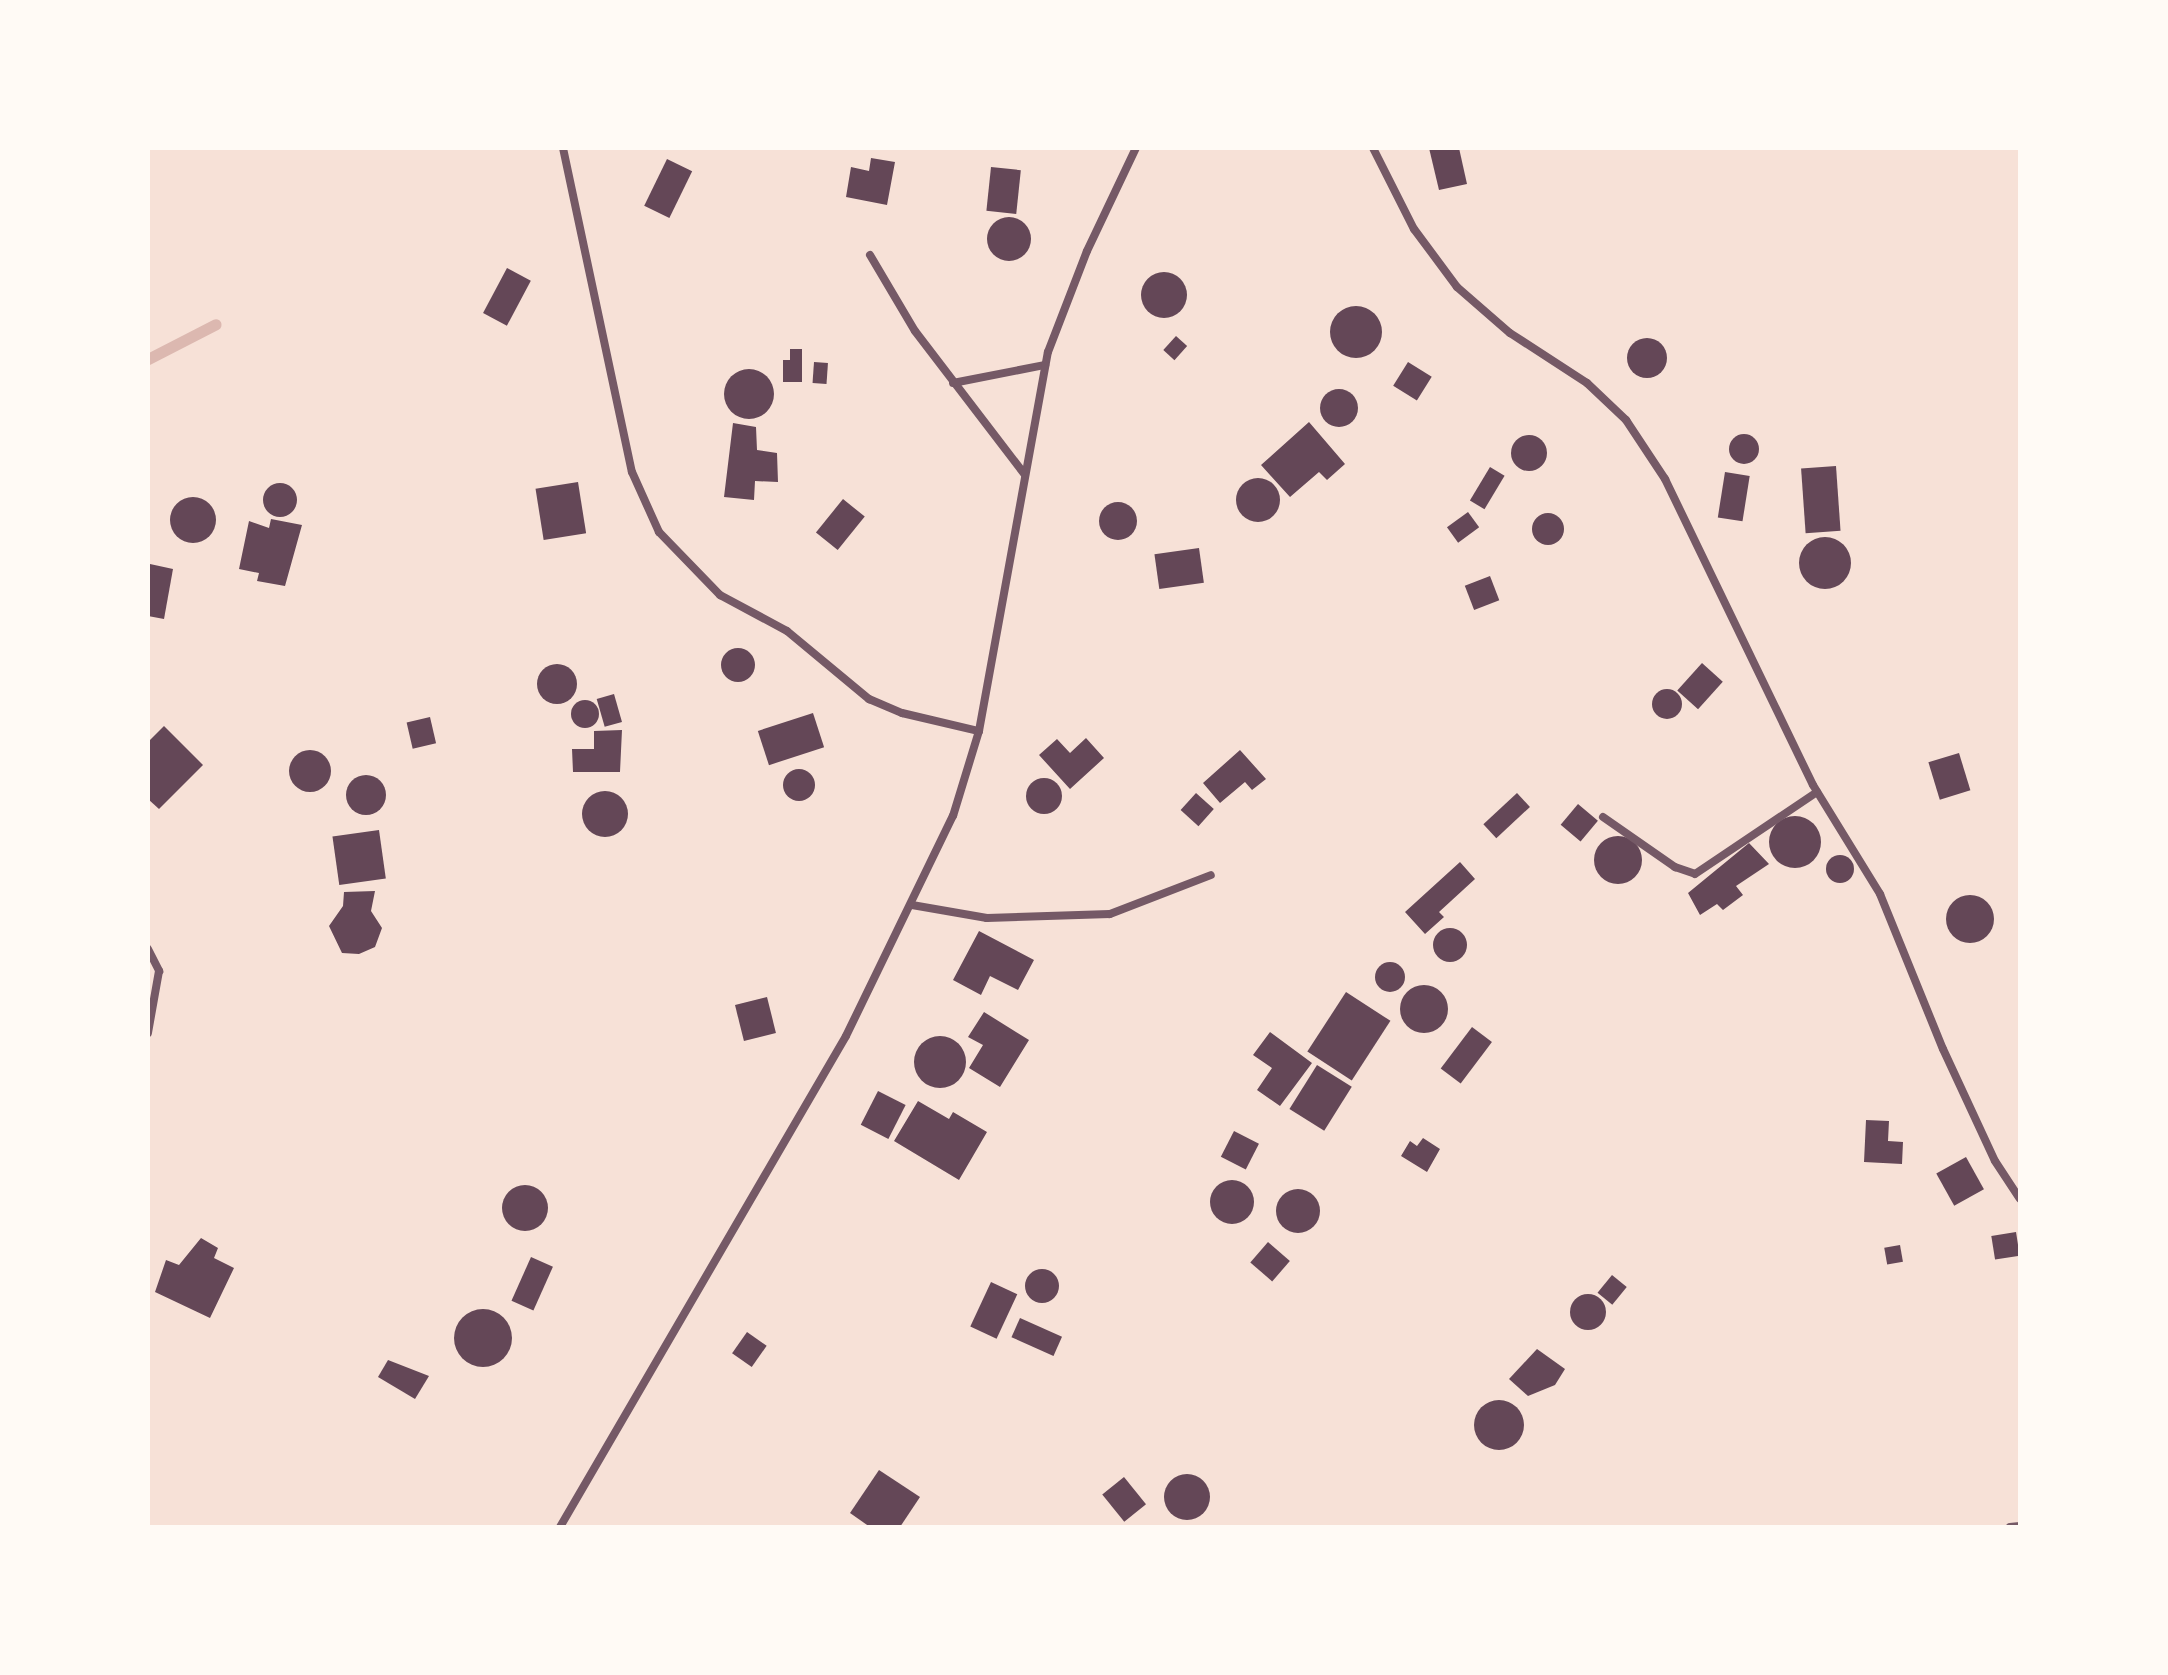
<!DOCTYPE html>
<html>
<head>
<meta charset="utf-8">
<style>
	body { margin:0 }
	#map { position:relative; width:2168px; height:1675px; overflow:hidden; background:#f7e1d7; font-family:"Times New Roman",serif }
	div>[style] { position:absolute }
	.stream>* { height:11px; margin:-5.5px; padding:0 5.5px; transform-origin:5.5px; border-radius:5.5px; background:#dcb8b0 }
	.building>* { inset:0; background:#644757; transform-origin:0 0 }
	.round { border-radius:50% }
	.minor>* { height:8px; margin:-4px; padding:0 4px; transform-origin:4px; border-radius:4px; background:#755966 }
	span { translate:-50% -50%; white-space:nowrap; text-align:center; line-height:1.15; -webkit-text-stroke:7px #fffaf5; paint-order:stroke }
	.frame { position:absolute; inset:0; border:150px solid #fffaf5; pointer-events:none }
</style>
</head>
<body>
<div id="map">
	<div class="stream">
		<i style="left:148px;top:359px;width:76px;rotate:-27.2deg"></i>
	</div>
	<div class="building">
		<i style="clip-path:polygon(1429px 148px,1459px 148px,1467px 184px,1439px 190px)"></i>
		<i style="clip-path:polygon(871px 158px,895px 162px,887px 205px,846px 197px,851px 167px,869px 171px)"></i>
		<i style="left:667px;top:159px;width:28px;height:52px;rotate:26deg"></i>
		<i style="left:991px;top:167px;width:30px;height:44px;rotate:6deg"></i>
		<i class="round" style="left:987px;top:217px;width:44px;height:44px"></i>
		<i style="left:507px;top:268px;width:27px;height:51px;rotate:28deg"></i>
		<i class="round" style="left:1141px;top:272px;width:46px;height:46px"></i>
		<i class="round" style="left:1330px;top:306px;width:52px;height:52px"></i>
		<i style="left:1176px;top:336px;width:15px;height:19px;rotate:42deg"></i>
		<i class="round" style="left:1627px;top:338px;width:40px;height:40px"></i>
		<i style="clip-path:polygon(790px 349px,802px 349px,802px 382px,783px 382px,783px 360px,790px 360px)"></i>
		<i style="left:814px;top:362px;width:14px;height:21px;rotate:4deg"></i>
		<i style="left:1408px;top:362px;width:28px;height:28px;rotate:32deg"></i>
		<i class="round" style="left:724px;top:369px;width:50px;height:50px"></i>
		<i class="round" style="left:1320px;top:389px;width:38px;height:38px"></i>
		<i style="clip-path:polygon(1309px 422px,1345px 464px,1327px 480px,1319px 472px,1290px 497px,1261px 465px)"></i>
		<i style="clip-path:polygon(733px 423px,756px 427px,757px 450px,777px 453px,778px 482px,755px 481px,754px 500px,724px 497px)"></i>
		<i class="round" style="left:1729px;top:434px;width:30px;height:30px"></i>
		<i class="round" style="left:1511px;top:435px;width:36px;height:36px"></i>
		<i style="left:1836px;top:466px;width:65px;height:35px;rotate:86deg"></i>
		<i style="left:1490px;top:467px;width:17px;height:39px;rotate:31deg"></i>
		<i style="left:1725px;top:472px;width:25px;height:46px;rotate:9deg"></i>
		<i class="round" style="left:1236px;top:478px;width:44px;height:44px"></i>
		<i style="left:578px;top:482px;width:52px;height:43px;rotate:81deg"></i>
		<i class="round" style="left:263px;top:483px;width:34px;height:34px"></i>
		<i class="round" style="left:170px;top:497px;width:46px;height:46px"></i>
		<i style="left:843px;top:499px;width:28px;height:43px;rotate:39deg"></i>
		<i class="round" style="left:1099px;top:502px;width:38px;height:38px"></i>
		<i style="left:1468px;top:512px;width:19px;height:26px;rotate:54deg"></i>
		<i class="round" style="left:1532px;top:513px;width:32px;height:32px"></i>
		<i style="clip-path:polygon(271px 519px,302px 525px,285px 586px,257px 581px,259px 573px,239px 569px,249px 521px,269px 528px)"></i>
		<i class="round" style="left:1799px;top:537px;width:52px;height:52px"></i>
		<i style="left:1199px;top:548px;width:35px;height:45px;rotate:82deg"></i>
		<i style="clip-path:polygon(150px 564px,173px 569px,164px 619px,148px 616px)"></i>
		<i style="left:1490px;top:576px;width:26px;height:27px;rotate:69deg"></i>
		<i class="round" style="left:721px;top:648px;width:34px;height:34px"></i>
		<i style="left:1702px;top:663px;width:28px;height:37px;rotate:42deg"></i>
		<i class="round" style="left:537px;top:664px;width:40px;height:40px"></i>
		<i class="round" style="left:1652px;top:689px;width:30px;height:30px"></i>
		<i style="left:614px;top:694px;width:29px;height:18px;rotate:74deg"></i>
		<i class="round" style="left:571px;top:700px;width:28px;height:28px"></i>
		<i style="left:813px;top:713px;width:36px;height:58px;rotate:72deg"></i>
		<i style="left:430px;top:717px;width:27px;height:24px;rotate:77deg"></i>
		<i style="clip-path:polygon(164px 726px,203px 765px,159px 809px,148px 799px,148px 742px)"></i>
		<i style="clip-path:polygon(622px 730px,620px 772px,573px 772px,572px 749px,594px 749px,594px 731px)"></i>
		<i style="clip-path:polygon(1086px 738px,1104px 758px,1070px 789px,1039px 755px,1057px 739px,1070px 753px)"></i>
		<i style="clip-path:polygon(1240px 750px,1266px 779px,1252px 790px,1245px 782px,1220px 803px,1203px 783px)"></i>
		<i class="round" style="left:289px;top:750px;width:42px;height:42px"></i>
		<i style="left:1959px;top:753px;width:39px;height:32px;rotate:73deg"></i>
		<i class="round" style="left:783px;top:769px;width:32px;height:32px"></i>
		<i class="round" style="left:346px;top:775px;width:40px;height:40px"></i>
		<i class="round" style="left:1026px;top:778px;width:36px;height:36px"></i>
		<i class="round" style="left:582px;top:791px;width:46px;height:46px"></i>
		<i style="left:1196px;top:793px;width:24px;height:23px;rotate:42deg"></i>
		<i style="left:1517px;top:793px;width:19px;height:46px;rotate:47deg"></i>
		<i style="left:1578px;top:804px;width:26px;height:27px;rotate:40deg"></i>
		<i class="round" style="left:1769px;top:816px;width:52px;height:52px"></i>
		<i style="left:379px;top:830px;width:49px;height:47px;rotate:82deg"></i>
		<i class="round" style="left:1594px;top:836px;width:48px;height:48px"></i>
		<i style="clip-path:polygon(1749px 843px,1769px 864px,1736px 886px,1743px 895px,1723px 910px,1717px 904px,1700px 915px,1688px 893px)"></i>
		<i class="round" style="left:1826px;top:855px;width:28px;height:28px"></i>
		<i style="clip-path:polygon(1460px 862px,1475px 879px,1439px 912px,1444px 917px,1425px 934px,1405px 912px)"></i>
		<i style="clip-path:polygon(375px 891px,371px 911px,382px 928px,375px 947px,359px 954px,342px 953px,329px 926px,343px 906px,344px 892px)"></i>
		<i class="round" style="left:1946px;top:895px;width:48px;height:48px"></i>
		<i class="round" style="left:1433px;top:928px;width:34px;height:34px"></i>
		<i style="clip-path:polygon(979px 931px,1034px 960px,1018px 990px,990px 976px,981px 995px,953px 980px)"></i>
		<i class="round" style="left:1375px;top:962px;width:30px;height:30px"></i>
		<i class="round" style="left:1400px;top:985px;width:48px;height:48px"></i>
		<i style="left:1346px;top:992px;width:53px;height:71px;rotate:33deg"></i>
		<i style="left:767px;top:997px;width:37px;height:33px;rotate:76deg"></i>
		<i style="clip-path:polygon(984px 1012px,1029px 1040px,1000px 1087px,969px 1068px,983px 1045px,968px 1037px)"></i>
		<i style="left:1472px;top:1027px;width:25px;height:52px;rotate:37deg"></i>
		<i style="clip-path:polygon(1270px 1032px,1312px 1063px,1280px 1106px,1257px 1090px,1272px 1068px,1253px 1055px)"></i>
		<i class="round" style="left:914px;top:1036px;width:52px;height:52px"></i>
		<i style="left:1317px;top:1065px;width:41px;height:52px;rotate:32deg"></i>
		<i style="left:878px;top:1091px;width:31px;height:38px;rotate:27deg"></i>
		<i style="clip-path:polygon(918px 1101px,949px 1119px,953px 1112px,987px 1132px,959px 1180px,894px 1141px)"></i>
		<i style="clip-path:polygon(1866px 1120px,1889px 1121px,1888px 1141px,1903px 1142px,1902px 1164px,1864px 1162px)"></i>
		<i style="left:1234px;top:1131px;width:28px;height:29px;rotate:27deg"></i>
		<i style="clip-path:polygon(1423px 1138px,1440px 1149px,1427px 1172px,1401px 1156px,1410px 1141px,1417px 1146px)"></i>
		<i style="left:1966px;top:1157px;width:37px;height:34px;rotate:61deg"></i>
		<i class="round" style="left:1210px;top:1180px;width:44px;height:44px"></i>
		<i class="round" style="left:502px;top:1185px;width:46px;height:46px"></i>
		<i class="round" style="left:1276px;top:1189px;width:44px;height:44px"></i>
		<i style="left:2016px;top:1232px;width:24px;height:25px;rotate:81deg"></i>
		<i style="clip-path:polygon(201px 1238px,218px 1248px,214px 1258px,234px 1268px,210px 1318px,155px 1292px,166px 1260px,179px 1265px)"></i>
		<i style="left:1268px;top:1242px;width:29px;height:27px;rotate:41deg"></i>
		<i style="left:1900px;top:1245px;width:17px;height:16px;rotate:80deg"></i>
		<i style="left:531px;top:1257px;width:24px;height:48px;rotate:24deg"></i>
		<i class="round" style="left:1025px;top:1269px;width:34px;height:34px"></i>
		<i style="left:1612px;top:1275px;width:19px;height:23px;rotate:39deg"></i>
		<i style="left:991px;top:1282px;width:29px;height:49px;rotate:25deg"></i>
		<i class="round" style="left:1570px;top:1294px;width:36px;height:36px"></i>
		<i class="round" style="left:454px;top:1309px;width:58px;height:58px"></i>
		<i style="left:1020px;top:1318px;width:46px;height:21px;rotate:24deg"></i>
		<i style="left:747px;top:1332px;width:24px;height:26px;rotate:35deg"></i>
		<i style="clip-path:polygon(1537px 1349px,1565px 1369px,1555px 1385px,1528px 1396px,1509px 1379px)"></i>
		<i style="clip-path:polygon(388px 1360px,429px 1376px,415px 1399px,378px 1377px)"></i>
		<i class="round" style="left:1474px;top:1400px;width:50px;height:50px"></i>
		<i style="clip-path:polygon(879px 1470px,920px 1497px,900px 1527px,870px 1527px,850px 1513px)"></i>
		<i class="round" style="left:1164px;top:1474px;width:46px;height:46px"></i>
		<i style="left:1124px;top:1477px;width:35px;height:28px;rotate:51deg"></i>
	</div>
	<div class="minor">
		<i style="left:563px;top:148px;width:331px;rotate:78deg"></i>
		<i style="left:632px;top:472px;width:66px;rotate:65.8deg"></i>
		<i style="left:659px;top:532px;width:88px;rotate:45.9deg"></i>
		<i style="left:720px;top:595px;width:76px;rotate:28.2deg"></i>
		<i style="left:787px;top:631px;width:107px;rotate:39.7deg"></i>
		<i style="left:869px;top:699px;width:36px;rotate:23deg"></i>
		<i style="left:902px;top:713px;width:79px;rotate:13.2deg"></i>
		<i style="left:1373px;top:148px;width:91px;rotate:63.2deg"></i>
		<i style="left:1414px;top:229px;width:72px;rotate:53.4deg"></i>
		<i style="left:1457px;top:287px;width:70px;rotate:41deg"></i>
		<i style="left:1510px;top:333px;width:92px;rotate:33deg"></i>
		<i style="left:1587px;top:383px;width:54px;rotate:43.5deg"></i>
		<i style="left:1626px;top:420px;width:71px;rotate:56.5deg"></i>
		<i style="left:1665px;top:479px;width:340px;rotate:64.2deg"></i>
		<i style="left:1813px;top:785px;width:128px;rotate:58.4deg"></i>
		<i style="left:1880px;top:894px;width:167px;rotate:67.9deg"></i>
		<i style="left:1943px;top:1049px;width:123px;rotate:65.1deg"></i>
		<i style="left:1995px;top:1161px;width:45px;rotate:56.7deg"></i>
		<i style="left:870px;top:255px;width:88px;rotate:59.4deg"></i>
		<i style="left:915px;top:331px;width:181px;rotate:52.6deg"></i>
		<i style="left:953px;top:383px;width:94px;rotate:-11.1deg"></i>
		<i style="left:1603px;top:817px;width:88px;rotate:34.8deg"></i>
		<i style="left:1675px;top:867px;width:21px;rotate:19deg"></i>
		<i style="left:1695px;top:874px;width:147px;rotate:-33.9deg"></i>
		<i style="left:912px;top:905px;width:76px;rotate:9.8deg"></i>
		<i style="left:987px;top:918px;width:123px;rotate:-1.9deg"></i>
		<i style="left:1110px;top:914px;width:108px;rotate:-21.1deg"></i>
		<i style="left:148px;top:949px;width:25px;rotate:63deg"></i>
		<i style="left:159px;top:971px;width:63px;rotate:100.1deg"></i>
		<i style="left:560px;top:1527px;width:568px;rotate:-59.78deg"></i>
		<i style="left:846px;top:1036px;width:245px;rotate:-64.1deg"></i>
		<i style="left:953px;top:816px;width:89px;rotate:-73deg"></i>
		<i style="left:979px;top:731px;width:385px;rotate:-79.7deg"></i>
		<i style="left:1048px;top:352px;width:108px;rotate:-68.9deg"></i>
		<i style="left:1087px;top:251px;width:114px;rotate:-64.6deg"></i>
		<i style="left:2010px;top:1527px;width:10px;rotate:-6deg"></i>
	</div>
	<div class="frame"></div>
</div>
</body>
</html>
